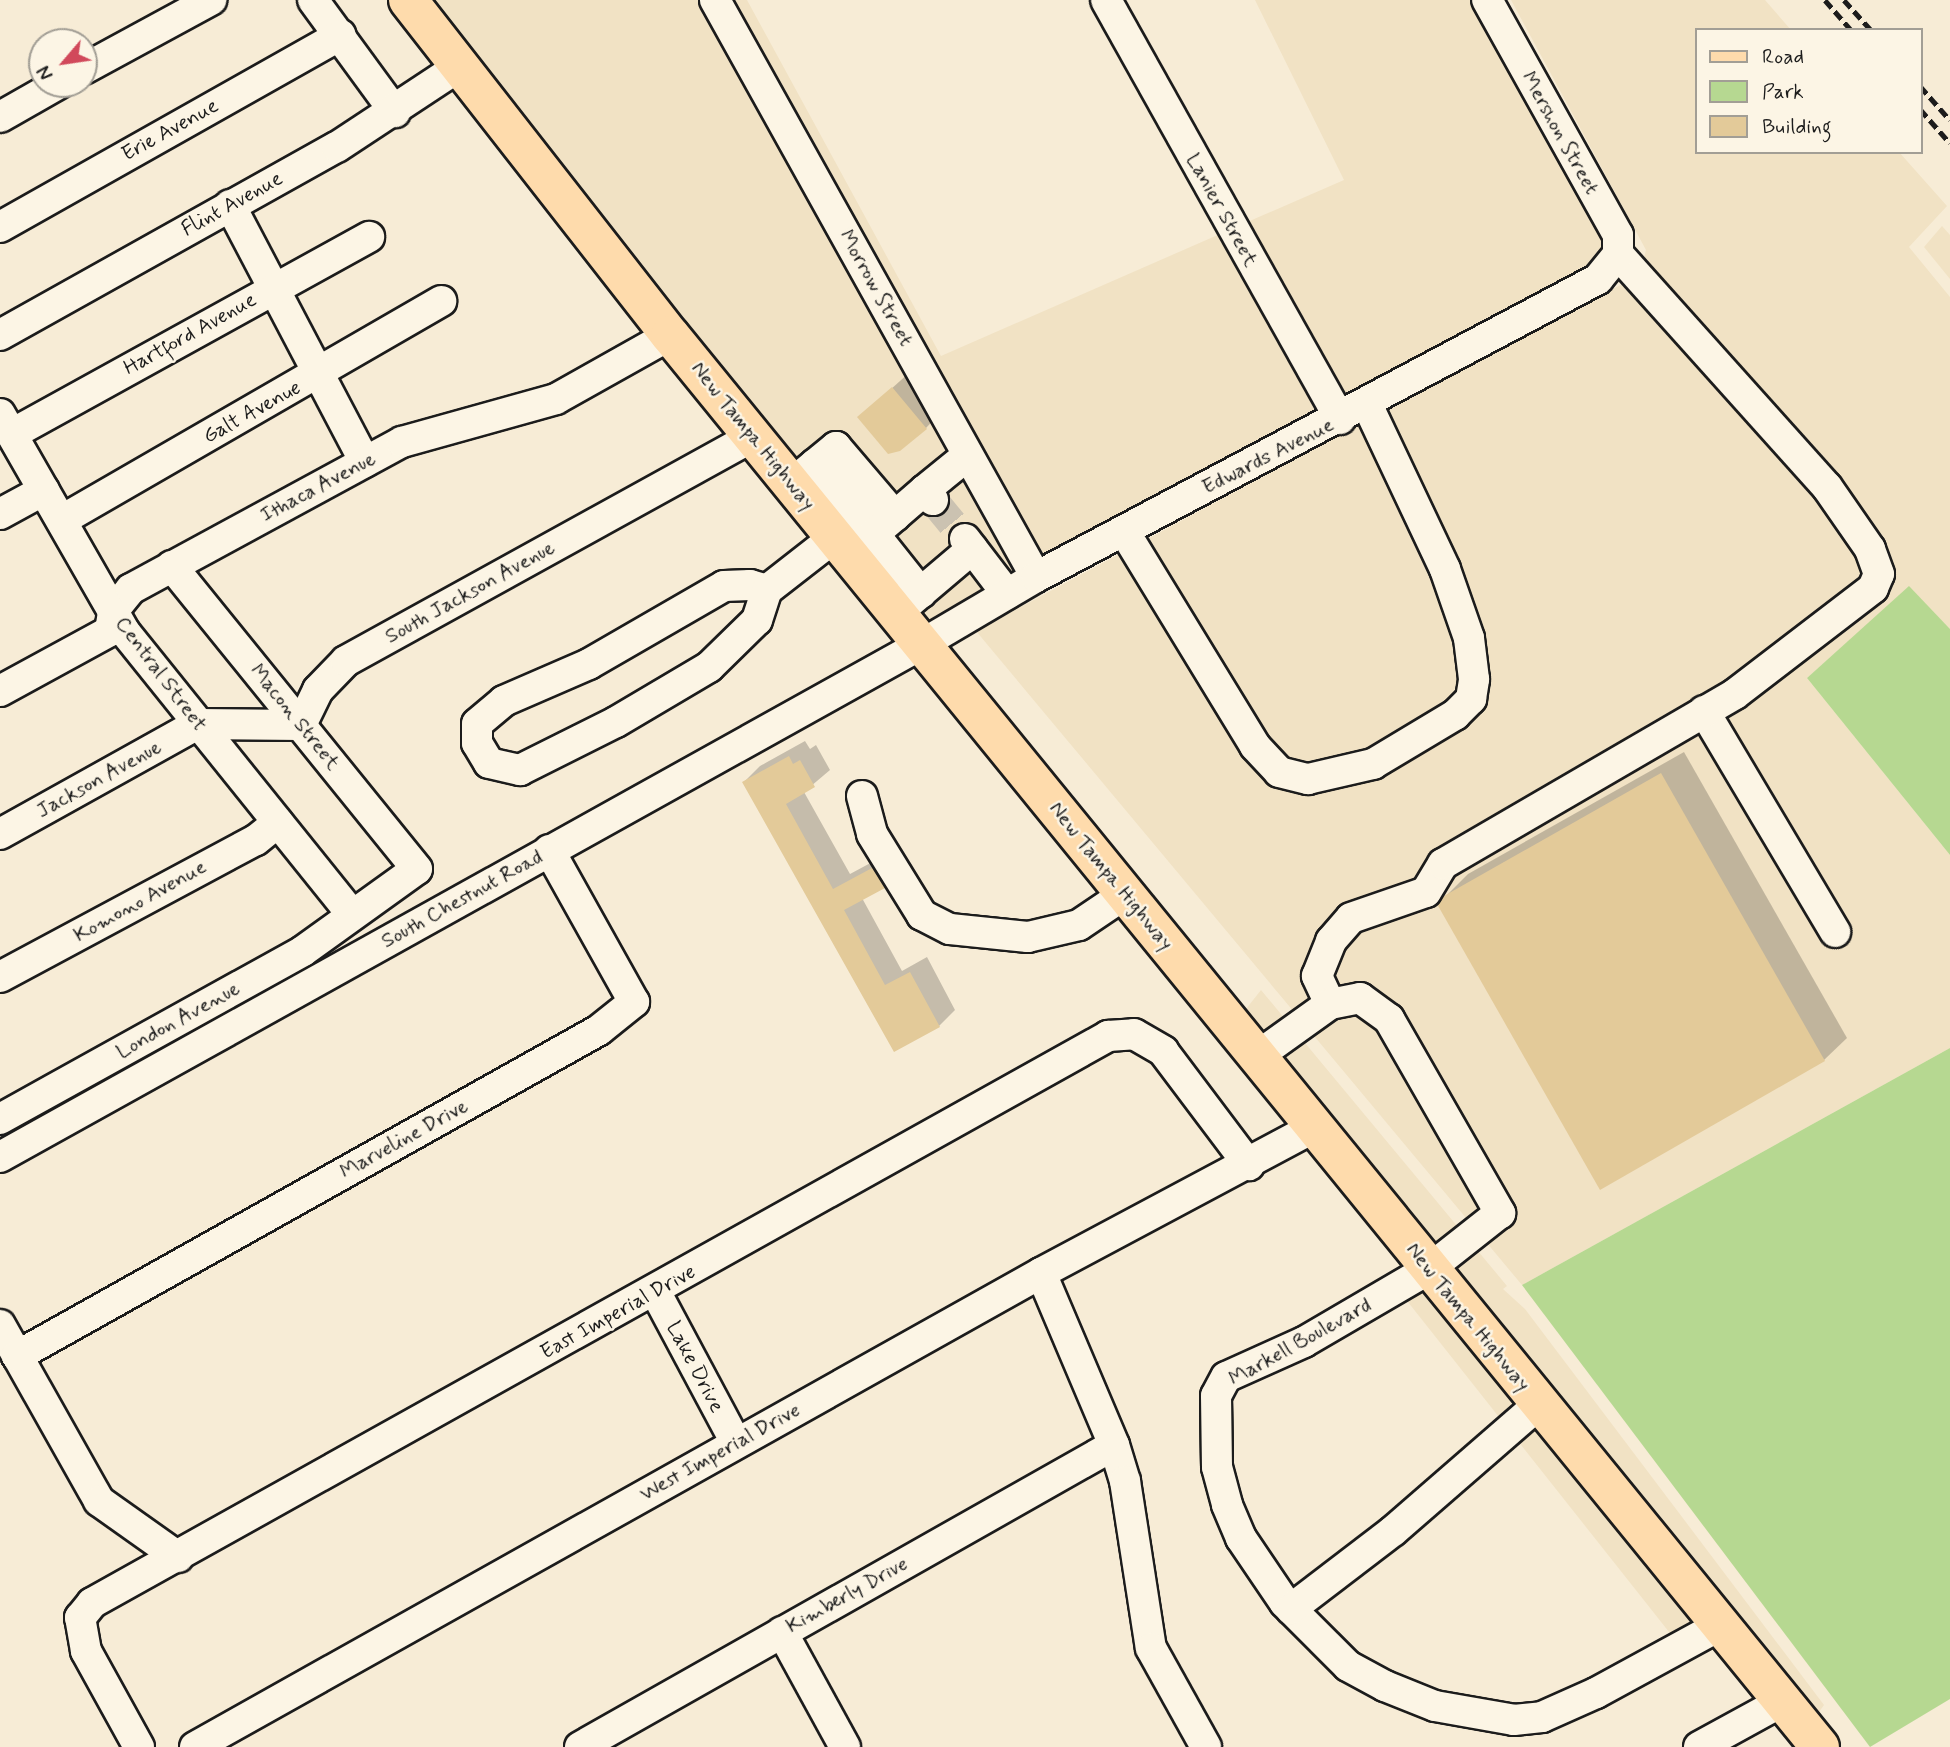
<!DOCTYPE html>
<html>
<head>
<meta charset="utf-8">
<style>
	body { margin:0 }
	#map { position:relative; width:1950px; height:1747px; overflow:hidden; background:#f7ecd6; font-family:Mynerve,sans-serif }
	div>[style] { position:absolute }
	.built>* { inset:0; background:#f1e2c4 }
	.green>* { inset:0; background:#b6d891 }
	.shadow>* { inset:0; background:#0003 }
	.building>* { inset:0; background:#e3ca99 }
	.minor-tunnel>* { height:30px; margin-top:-15px; transform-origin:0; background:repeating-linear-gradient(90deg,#cbc2b1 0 30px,transparent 0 45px) }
	.roads { filter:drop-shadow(2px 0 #1c1c1c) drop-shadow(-2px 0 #1c1c1c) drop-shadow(0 2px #1c1c1c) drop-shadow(0 -2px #1c1c1c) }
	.minor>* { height:30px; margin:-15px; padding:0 15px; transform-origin:15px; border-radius:15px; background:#fcf5e5 }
	.major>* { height:38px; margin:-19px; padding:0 19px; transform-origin:19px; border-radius:19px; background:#fedbac }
	.rail>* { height:5px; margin-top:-2.5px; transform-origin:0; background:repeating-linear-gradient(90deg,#1c1c1c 0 10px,transparent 0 15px) }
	span { translate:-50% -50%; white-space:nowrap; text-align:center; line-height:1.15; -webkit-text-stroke:5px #fcf5e5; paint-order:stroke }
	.street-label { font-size:21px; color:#1c1c1c }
	.legend { position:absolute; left:1695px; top:28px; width:228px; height:126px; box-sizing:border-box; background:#fcf5e5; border:2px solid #a29e95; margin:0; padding:9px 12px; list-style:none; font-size:21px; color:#1c1c1c }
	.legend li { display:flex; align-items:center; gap:14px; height:35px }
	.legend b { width:35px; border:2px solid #a29e95 }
	.north { position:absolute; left:28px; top:28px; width:70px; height:70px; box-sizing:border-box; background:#fcf5e5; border:2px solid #a29e95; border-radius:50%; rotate:241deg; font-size:19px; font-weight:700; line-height:28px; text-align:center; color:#1c1c1c }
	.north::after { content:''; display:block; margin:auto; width:24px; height:32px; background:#d1495b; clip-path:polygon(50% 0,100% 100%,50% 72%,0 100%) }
</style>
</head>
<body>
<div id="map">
	<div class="built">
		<i style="clip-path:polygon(426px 0,700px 0,1018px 573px,928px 627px)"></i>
		<i style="clip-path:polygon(731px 0,747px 0,941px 356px,1220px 234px,1322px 414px,1042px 560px)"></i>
		<i style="clip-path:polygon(1255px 0,1472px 0,1605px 239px,1605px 252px,1591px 269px,1346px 402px,1245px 223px,1344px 180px)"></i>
		<i style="clip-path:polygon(1511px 0,1765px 0,1791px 30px,1696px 30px,1696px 152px,1899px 152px,1947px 206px,1909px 247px,1950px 297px,1950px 629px,1909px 587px,1807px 678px,1950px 855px,1950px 1048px,1522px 1285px,976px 631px,1639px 275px,1646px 250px)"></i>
		<i style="clip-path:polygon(1942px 226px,1950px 235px,1950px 279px,1924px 247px)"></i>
		<i style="clip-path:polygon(1261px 990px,1507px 1286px,1503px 1289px,1525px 1309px,1824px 1705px,1814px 1719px,1308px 1101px,1246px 1009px)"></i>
		<i style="clip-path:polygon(1425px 1285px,1700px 1623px,1673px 1637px,1404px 1297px)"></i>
	</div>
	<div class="green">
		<i style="clip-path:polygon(1909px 586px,1950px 629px,1950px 855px,1807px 678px)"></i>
		<i style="clip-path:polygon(1950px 1048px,1950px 1699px,1870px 1747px,1522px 1285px)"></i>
	</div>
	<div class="shadow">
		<i style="clip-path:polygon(910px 372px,942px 411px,926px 428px,860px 417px)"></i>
		<i style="clip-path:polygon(805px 741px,810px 749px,816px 745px,830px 770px,804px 792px,850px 874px,889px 853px,900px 871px,862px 898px,902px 971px,927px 957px,955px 1010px,939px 1026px,895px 1050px,744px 782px,760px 766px)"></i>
		<i style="clip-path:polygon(1684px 752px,1847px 1038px,1824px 1060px,1445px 897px,1468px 874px)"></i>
	</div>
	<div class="building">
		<i style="clip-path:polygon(892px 387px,927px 429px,900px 451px,888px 454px,857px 417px)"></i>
		<i style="clip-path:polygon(789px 756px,793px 764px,800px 760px,815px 787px,786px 804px,833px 889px,872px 868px,885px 888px,844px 910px,885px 985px,910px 972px,940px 1027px,894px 1052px,742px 782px)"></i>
		<i style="clip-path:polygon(1661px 773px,1825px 1061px,1600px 1190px,1437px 904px,1444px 896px)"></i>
	</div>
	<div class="minor-tunnel">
		<i style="left:933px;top:500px;width:50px;rotate:50.6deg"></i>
	</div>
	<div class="roads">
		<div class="minor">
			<i style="left:313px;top:0;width:139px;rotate:53.8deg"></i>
			<i style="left:715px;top:0;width:660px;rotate:60.91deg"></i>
			<i style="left:1106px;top:0;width:480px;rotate:60.8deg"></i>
			<i style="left:84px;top:69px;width:145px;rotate:-28.5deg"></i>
			<i style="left:0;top:117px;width:67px;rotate:-29.6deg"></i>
			<i style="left:230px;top:205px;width:290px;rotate:62.3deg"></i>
			<i style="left:0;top:227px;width:391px;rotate:-29.4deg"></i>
			<i style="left:0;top:335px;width:386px;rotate:-29.2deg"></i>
			<i style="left:337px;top:147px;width:147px;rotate:-33.4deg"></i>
			<i style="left:0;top:414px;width:251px;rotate:60.2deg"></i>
			<i style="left:125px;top:632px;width:362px;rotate:51.2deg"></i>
			<i style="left:12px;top:434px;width:408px;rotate:-28.9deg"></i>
			<i style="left:815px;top:464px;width:92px;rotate:49.9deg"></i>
			<i style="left:792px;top:483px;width:57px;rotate:-39.3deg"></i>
			<i style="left:836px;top:447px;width:91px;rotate:49.5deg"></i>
			<i style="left:933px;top:500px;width:13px;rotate:-129deg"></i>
			<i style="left:925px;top:490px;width:55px;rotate:-39.1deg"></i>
			<i style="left:0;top:514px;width:50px;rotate:-28.6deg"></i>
			<i style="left:62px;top:520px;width:438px;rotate:-30deg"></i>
			<i style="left:1124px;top:531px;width:252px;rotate:58.6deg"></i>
			<i style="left:1255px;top:746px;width:35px;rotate:47deg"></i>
			<i style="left:1279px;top:772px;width:30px;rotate:14deg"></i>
			<i style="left:1308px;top:779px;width:67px;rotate:-13deg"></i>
			<i style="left:1373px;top:764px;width:96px;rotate:-30.9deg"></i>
			<i style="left:1455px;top:715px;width:23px;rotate:-45deg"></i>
			<i style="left:1471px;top:699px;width:20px;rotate:-81deg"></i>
			<i style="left:1474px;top:679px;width:41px;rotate:-97deg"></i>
			<i style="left:1469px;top:638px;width:73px;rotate:-109.2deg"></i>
			<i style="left:1445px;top:569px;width:183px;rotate:-115.3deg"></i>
			<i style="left:965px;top:539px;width:69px;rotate:52.6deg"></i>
			<i style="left:767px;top:590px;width:18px;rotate:-164deg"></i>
			<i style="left:750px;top:585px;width:26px;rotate:178deg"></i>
			<i style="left:724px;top:586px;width:156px;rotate:150deg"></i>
			<i style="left:589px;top:664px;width:93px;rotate:156.5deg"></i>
			<i style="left:504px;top:701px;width:35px;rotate:140deg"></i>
			<i style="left:477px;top:724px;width:19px;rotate:90deg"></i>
			<i style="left:477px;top:743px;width:23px;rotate:59deg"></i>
			<i style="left:489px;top:763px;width:32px;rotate:13deg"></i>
			<i style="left:520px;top:770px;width:107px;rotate:-26.6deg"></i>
			<i style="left:616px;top:722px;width:108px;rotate:-30.6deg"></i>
			<i style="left:709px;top:667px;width:67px;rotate:-44.4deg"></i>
			<i style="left:757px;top:620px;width:32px;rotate:-72deg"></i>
			<i style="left:767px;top:590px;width:88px;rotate:-38deg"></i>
			<i style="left:921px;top:593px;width:75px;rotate:-128.5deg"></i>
			<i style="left:874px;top:534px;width:67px;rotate:-40.8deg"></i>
			<i style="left:906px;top:605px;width:87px;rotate:-40.3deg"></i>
			<i style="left:0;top:691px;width:125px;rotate:-28.6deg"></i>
			<i style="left:110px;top:631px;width:20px;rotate:-81deg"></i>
			<i style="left:113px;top:611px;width:28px;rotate:-51deg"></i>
			<i style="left:131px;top:589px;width:308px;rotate:-28.5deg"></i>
			<i style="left:402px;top:442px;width:160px;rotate:-15.6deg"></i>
			<i style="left:556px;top:399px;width:131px;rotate:-29.3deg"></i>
			<i style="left:1704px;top:711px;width:257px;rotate:59.3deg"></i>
			<i style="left:862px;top:796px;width:39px;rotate:75deg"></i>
			<i style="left:872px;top:834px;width:95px;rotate:58.3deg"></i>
			<i style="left:922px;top:915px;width:31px;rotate:27deg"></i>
			<i style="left:950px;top:929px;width:78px;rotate:5.9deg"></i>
			<i style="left:1028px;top:937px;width:52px;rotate:-13.2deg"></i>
			<i style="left:1079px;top:925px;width:55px;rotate:-34deg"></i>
			<i style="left:0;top:834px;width:227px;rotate:-29.1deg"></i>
			<i style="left:198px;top:724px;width:103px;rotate:0.6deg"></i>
			<i style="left:301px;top:725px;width:39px;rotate:-64deg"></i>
			<i style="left:318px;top:690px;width:40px;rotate:-46deg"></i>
			<i style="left:346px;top:661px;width:465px;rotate:-28.9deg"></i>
			<i style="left:0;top:977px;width:290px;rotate:-28.2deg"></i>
			<i style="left:256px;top:840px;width:28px;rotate:-39deg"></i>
			<i style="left:1330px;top:1004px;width:31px;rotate:-115deg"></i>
			<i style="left:1317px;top:976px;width:38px;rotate:-68deg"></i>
			<i style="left:1331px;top:941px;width:30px;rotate:-49deg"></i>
			<i style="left:1351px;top:918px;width:79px;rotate:-19.1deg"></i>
			<i style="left:1426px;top:892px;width:33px;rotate:-59deg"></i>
			<i style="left:1443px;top:864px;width:338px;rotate:-30.2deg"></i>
			<i style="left:1735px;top:694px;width:174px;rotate:-37.5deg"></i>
			<i style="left:1873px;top:588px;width:15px;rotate:-67deg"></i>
			<i style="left:1879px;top:574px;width:27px;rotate:-110deg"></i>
			<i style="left:1870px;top:549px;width:75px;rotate:-124.7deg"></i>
			<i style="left:1827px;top:487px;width:313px;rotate:-131.9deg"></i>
			<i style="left:1256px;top:1057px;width:91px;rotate:-35.6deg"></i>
			<i style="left:1330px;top:1004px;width:31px;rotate:-11deg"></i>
			<i style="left:1360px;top:998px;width:36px;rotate:36deg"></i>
			<i style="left:1389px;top:1019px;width:224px;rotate:60.2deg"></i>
			<i style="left:1500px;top:1213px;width:90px;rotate:141.7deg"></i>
			<i style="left:1429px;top:1269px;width:145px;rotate:149.7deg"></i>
			<i style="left:1304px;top:1342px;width:85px;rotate:155.8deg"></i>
			<i style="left:1226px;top:1377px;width:21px;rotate:118deg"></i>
			<i style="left:1216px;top:1396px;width:71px;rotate:89.2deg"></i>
			<i style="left:1217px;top:1467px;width:39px;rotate:75deg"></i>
			<i style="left:1227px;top:1505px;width:36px;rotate:67deg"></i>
			<i style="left:1241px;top:1538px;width:78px;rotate:55.9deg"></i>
			<i style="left:1285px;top:1603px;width:89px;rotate:45deg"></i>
			<i style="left:1348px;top:1666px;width:42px;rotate:28.4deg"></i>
			<i style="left:1385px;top:1686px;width:54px;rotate:21.8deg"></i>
			<i style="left:1435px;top:1706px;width:80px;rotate:10deg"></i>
			<i style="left:1514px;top:1720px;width:28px;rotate:-6deg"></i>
			<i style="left:1542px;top:1717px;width:59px;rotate:-24deg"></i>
			<i style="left:1596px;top:1693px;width:140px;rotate:-28.6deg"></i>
			<i style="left:0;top:1119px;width:346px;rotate:-29deg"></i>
			<i style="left:303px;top:951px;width:140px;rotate:-35.7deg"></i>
			<i style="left:417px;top:869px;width:390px;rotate:-129deg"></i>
			<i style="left:0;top:1157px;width:1057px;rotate:-29.09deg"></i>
			<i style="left:924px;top:643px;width:130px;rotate:-30.5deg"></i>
			<i style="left:1036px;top:577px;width:636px;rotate:-27.93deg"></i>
			<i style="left:1598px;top:279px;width:32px;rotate:-51deg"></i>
			<i style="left:1618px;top:254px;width:19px;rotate:-90deg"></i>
			<i style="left:1618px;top:235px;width:269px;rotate:-119.1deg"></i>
			<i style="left:1041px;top:1273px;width:187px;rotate:67deg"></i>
			<i style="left:1114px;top:1445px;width:38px;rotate:73deg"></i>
			<i style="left:1125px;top:1481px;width:169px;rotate:81.2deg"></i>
			<i style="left:1151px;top:1648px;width:113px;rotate:60.9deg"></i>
			<i style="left:655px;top:1291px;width:172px;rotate:61.9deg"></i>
			<i style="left:0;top:1325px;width:202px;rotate:60.6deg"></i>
			<i style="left:99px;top:1501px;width:97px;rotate:35.3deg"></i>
			<i style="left:17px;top:1356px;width:667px;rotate:-29.25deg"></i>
			<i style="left:599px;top:1030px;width:45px;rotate:-38.7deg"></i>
			<i style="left:634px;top:1002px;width:174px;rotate:-119.2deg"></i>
			<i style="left:1291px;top:1609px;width:128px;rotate:-37.4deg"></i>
			<i style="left:1393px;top:1531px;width:194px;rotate:-41deg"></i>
			<i style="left:782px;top:1632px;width:131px;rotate:61.3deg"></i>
			<i style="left:139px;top:1747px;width:110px;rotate:-118.9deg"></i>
			<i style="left:86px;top:1651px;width:34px;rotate:-100deg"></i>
			<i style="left:80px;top:1618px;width:19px;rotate:-51deg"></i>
			<i style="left:92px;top:1603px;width:1164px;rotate:-29.16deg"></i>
			<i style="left:1108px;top:1036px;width:26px;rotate:-4deg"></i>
			<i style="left:1134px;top:1034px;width:34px;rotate:30deg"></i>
			<i style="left:1163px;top:1051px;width:143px;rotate:53deg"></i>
			<i style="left:195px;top:1747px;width:970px;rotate:-29.26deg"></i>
			<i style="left:1041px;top:1273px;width:307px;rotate:-28.1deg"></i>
			<i style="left:580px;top:1747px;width:613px;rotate:-29.49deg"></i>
			<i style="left:1699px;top:1747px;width:96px;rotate:-28.7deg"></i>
		</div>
		<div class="major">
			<i style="left:408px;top:0;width:425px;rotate:52deg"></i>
			<i style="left:670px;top:335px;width:1821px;rotate:50.84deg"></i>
		</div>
	</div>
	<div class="rail">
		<i style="left:1825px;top:0;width:40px;rotate:49deg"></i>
		<i style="left:1844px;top:0;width:40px;rotate:48deg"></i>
		<i style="left:1920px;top:86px;width:45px;rotate:48.6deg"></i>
		<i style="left:1920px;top:109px;width:45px;rotate:48.6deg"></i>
	</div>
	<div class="street-label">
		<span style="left:170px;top:130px;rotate:-29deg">Erie Avenue</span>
		<span style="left:1560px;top:133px;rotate:61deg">Mershon Street</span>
		<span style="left:232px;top:204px;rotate:-29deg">Flint Avenue</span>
		<span style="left:1222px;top:210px;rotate:61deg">Lanier Street</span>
		<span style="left:876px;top:288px;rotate:61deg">Morrow Street</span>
		<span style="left:190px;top:334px;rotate:-29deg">Hartford Avenue</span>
		<span style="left:252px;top:412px;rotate:-29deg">Galt Avenue</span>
		<span style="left:753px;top:436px;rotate:51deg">New Tampa Highway</span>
		<span style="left:1268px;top:456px;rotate:-27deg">Edwards Avenue</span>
		<span style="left:318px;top:487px;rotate:-28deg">Ithaca Avenue</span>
		<span style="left:470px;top:592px;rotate:-29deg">South Jackson Avenue</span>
		<span style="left:161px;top:674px;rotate:53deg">Central Street</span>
		<span style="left:295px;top:717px;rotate:51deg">Macon Street</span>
		<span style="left:99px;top:779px;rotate:-29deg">Jackson Avenue</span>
		<span style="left:1111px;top:876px;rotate:51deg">New Tampa Highway</span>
		<span style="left:462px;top:899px;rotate:-29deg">South Chestnut Road</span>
		<span style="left:140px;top:901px;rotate:-29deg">Komono Avenue</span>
		<span style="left:178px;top:1020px;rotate:-29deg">London Avenue</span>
		<span style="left:404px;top:1139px;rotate:-29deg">Marveline Drive</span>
		<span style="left:618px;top:1312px;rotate:-29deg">East Imperial Drive</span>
		<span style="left:1468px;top:1317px;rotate:51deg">New Tampa Highway</span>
		<span style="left:1300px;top:1342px;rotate:-29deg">Markell Boulevard</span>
		<span style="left:695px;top:1367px;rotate:62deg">Lake Drive</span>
		<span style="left:720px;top:1452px;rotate:-29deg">West Imperial Drive</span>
		<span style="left:847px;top:1595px;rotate:-29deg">Kimberly Drive</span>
	</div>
	<ul class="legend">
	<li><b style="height:9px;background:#fedbac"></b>Road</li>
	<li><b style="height:19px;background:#b6d891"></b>Park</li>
	<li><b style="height:19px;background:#e3ca99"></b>Building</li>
	</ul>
	<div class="north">N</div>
</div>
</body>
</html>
